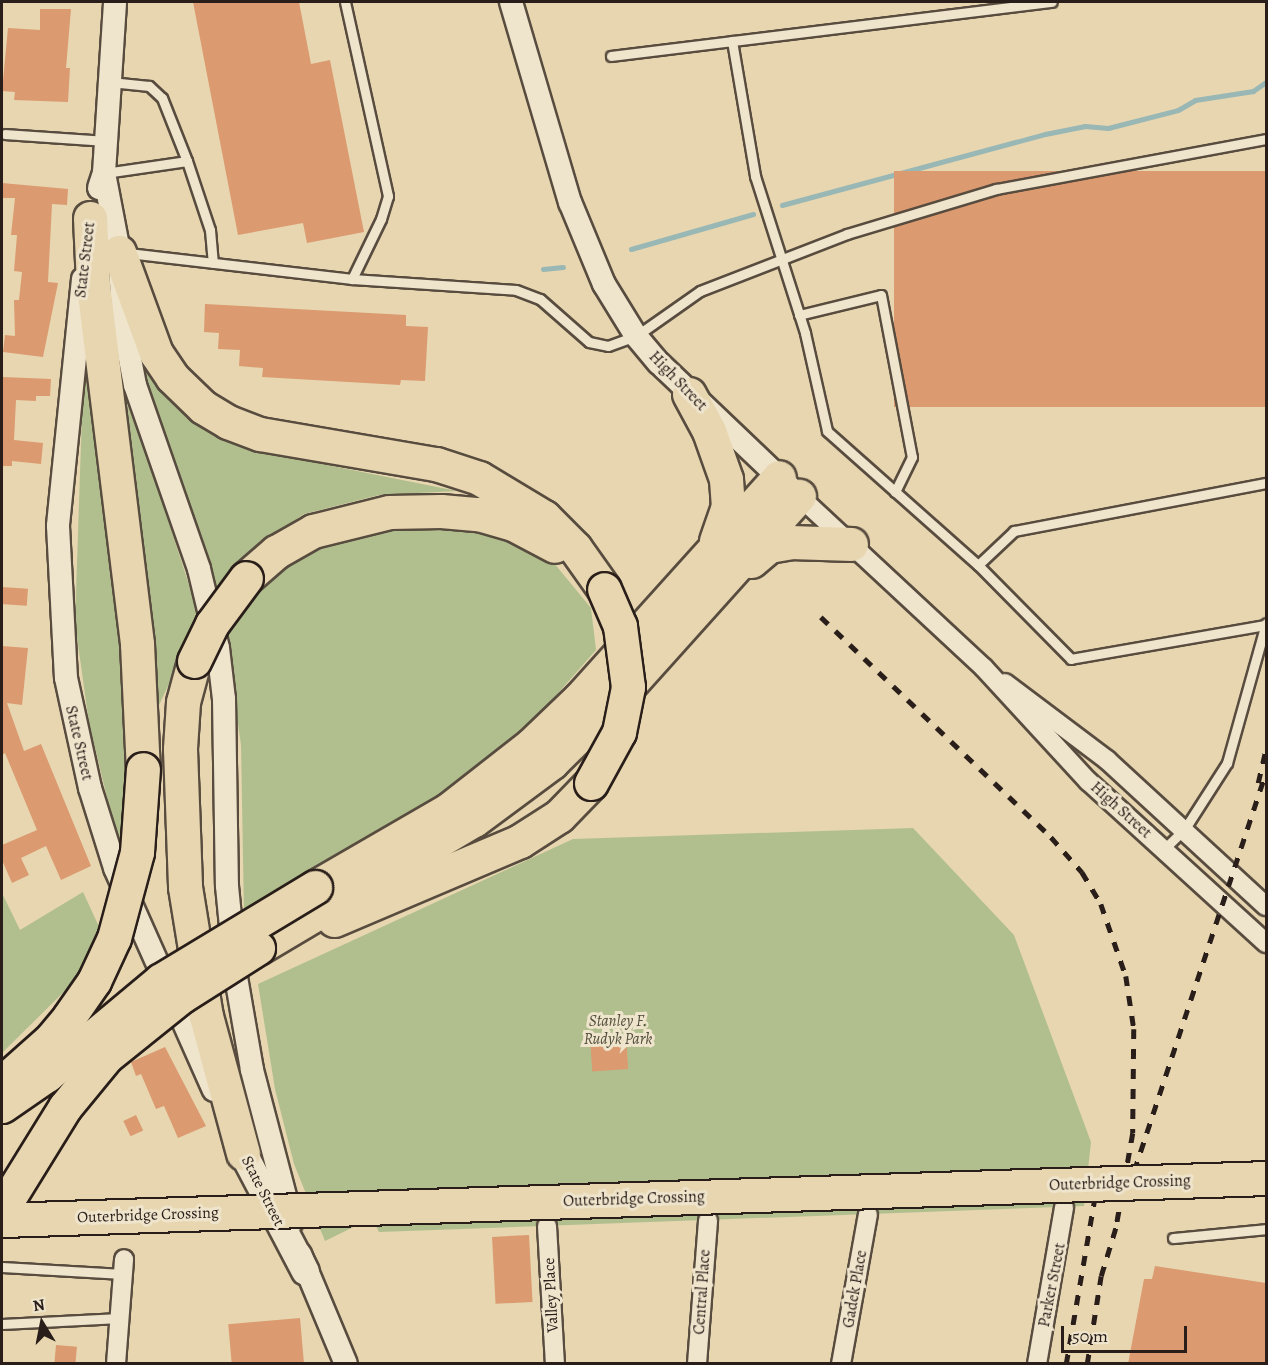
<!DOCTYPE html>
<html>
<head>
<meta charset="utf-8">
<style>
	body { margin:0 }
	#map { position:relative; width:1268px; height:1365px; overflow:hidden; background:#e7d6b0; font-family:Alegreya,serif }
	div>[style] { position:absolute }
	.green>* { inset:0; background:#b1bf8f }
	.stream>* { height:5px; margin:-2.5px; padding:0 2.5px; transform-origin:2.5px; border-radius:2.5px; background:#99b7b4 }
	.building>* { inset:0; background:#db9a70; transform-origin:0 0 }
	.roads { filter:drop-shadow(2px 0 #584c3f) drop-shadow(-2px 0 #584c3f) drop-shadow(0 2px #584c3f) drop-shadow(0 -2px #584c3f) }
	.service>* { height:9px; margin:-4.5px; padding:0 4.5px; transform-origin:4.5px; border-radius:4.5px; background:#efe4cc }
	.minor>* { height:18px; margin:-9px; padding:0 9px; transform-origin:9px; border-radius:9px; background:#efe4cc }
	.tertiary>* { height:22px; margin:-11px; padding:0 11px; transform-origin:11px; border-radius:11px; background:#efe4cc }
	.secondary>* { height:27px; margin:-13.5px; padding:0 13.5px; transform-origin:13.5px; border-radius:13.5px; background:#efe4cc }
	.motorway>* { height:33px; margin:-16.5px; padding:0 16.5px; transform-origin:16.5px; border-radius:16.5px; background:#e7d6b0 }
	.rail>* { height:4.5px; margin-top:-2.25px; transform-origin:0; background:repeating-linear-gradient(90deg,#291e19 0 10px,transparent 0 20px) }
	.bridges { filter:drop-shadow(2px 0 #291e19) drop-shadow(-2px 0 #291e19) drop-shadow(0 2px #291e19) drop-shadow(0 -2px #291e19) }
	.motorway-bridge>* { height:33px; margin:-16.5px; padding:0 16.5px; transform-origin:16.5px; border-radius:16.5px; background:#e7d6b0 }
	span { translate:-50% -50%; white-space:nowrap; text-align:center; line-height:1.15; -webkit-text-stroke:6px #efe4cc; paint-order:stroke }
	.street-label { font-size:16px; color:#291e19 }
	.park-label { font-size:16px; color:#524e3c; font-style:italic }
	.frame { position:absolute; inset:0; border:3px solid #291e19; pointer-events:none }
	.north { position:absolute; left:12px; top:1293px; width:60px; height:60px; -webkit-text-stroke:4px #efe4cc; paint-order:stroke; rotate:350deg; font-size:16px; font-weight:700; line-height:24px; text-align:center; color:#291e19 }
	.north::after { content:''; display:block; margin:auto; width:21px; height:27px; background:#291e19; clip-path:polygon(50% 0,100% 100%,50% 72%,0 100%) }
	.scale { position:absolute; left:1061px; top:1326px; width:126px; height:27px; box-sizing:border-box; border:3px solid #291e19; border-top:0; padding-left:8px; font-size:18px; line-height:21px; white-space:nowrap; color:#291e19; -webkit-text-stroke:4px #efe4cc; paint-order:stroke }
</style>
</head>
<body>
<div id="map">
	<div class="green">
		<i style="clip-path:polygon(84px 353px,114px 574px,130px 744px,120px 851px,89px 723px,75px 623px)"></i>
		<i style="clip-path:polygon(140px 356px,206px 428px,287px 457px,457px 491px,379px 495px,304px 514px,251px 550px,217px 588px,147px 398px)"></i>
		<i style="clip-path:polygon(115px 374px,147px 455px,200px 619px,159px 705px)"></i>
		<i style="clip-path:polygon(432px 528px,488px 531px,549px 557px,591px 608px,596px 650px,546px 707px,462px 780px,244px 915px,241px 745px,224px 626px,256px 592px,300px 556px,355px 534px)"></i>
		<i style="clip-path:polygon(913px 828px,1014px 935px,1091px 1142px,1084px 1206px,379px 1232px,372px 1218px,325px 1241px,294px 1164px,275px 1089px,258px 984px,573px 839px)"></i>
		<i style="clip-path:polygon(83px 892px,101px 931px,94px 962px,2px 1053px,2px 893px,20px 930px)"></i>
	</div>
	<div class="stream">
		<i style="left:782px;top:205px;width:272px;rotate:-15.1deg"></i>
		<i style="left:1045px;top:134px;width:41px;rotate:-11.3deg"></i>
		<i style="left:1085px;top:126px;width:23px;rotate:5deg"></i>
		<i style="left:1108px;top:128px;width:72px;rotate:-14.4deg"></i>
		<i style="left:1178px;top:110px;width:20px;rotate:-30deg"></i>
		<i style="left:1195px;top:100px;width:59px;rotate:-8.8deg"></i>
		<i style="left:1253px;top:91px;width:16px;rotate:-35deg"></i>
		<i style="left:631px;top:249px;width:127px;rotate:-16deg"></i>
		<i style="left:543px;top:269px;width:20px;rotate:-6deg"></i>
	</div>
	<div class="building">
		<i style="clip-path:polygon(193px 2px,299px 2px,311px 64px,330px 60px,364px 232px,307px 243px,303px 223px,238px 235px)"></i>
		<i style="clip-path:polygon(40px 9px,71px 9px,66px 68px,70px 68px,68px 102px,14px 100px,15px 92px,2px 91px,8px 28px,40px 30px)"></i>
		<i style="left:1266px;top:171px;width:236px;height:372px;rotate:90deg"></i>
		<i style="clip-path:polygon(2px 183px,68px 189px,67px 205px,52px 204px,48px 282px,58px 283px,43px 357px,3px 352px,5px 335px,15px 336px,14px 300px,19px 300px,22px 272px,14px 271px,17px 235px,11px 235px,15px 198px,2px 198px)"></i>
		<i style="clip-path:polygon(205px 304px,406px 315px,406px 326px,428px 327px,425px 381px,401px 380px,400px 385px,262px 377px,263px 368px,239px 366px,240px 350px,218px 349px,219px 333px,204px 332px)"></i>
		<i style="clip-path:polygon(2px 377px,51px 379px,50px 396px,36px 396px,36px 401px,16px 400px,14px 440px,43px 443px,41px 464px,12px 461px,12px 466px,2px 466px)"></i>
		<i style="left:2px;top:587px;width:26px;height:17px;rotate:4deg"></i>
		<i style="clip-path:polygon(2px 646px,28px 648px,22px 705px,7px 703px,24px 751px,41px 744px,91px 866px,61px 880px,46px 846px,21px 858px,29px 875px,12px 883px,2px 860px,2px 845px,37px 830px,5px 753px,2px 755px)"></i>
		<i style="left:626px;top:1037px;width:32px;height:36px;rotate:86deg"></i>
		<i style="clip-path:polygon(165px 1047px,206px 1126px,178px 1138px,164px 1106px,156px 1109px,141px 1074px,136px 1076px,131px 1062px)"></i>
		<i style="left:136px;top:1115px;width:17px;height:14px;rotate:65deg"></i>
		<i style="left:529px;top:1235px;width:67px;height:37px;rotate:87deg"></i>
		<i style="clip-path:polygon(1155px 1266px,1266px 1283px,1266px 1364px,1128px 1364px,1144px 1279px,1152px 1279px)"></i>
		<i style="left:300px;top:1318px;width:46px;height:72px;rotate:85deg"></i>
		<i style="left:56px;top:1345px;width:21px;height:19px;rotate:5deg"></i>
	</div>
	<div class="roads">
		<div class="service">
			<i style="left:345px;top:2px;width:199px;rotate:77.5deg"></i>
			<i style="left:388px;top:196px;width:24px;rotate:107deg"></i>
			<i style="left:381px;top:219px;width:67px;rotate:115.8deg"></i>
			<i style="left:732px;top:41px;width:137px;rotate:80.3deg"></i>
			<i style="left:755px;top:176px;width:165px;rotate:72.3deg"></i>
			<i style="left:805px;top:333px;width:100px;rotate:77.3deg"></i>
			<i style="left:827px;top:431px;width:202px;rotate:41.6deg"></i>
			<i style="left:611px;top:56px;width:444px;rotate:-7deg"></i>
			<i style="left:5px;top:134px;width:101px;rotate:4deg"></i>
			<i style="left:187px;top:161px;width:73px;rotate:71.6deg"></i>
			<i style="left:210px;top:230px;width:33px;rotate:85deg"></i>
			<i style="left:105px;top:173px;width:83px;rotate:-8.3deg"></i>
			<i style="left:187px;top:161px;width:68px;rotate:-111.6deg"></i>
			<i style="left:162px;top:98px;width:18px;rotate:-137deg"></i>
			<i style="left:149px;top:86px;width:39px;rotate:-174deg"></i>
			<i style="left:128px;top:253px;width:226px;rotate:6.6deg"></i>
			<i style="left:352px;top:279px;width:164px;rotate:3.8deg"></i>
			<i style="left:516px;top:290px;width:26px;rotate:21deg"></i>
			<i style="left:540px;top:299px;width:65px;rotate:41.3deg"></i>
			<i style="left:589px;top:342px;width:19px;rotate:12deg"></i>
			<i style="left:608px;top:346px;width:30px;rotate:-20deg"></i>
			<i style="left:636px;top:336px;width:78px;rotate:-35.1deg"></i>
			<i style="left:700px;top:291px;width:158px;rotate:-21.2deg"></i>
			<i style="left:847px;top:234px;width:156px;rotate:-16.8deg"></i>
			<i style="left:996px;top:189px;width:275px;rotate:-10.5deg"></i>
			<i style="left:799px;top:315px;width:84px;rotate:-13.7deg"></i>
			<i style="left:881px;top:295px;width:165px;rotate:79.2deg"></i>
			<i style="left:912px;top:457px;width:39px;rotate:116deg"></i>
			<i style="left:1265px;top:625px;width:197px;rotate:170.1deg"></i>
			<i style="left:1071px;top:659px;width:132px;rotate:-134.7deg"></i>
			<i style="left:978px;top:565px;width:50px;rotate:-43.4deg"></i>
			<i style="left:1014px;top:531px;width:257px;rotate:-10.8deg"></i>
			<i style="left:1164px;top:849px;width:28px;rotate:-44deg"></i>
			<i style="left:1184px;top:830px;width:80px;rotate:-57.3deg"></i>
			<i style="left:1227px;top:763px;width:145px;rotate:-74.4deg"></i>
			<i style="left:1173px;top:1238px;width:93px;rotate:-5.5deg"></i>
			<i style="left:2px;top:1267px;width:121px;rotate:3.3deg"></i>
			<i style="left:2px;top:1324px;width:118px;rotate:-2.9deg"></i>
		</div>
		<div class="minor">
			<i style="left:799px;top:496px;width:253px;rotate:42.9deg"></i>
			<i style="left:984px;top:668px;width:154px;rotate:47.4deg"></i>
			<i style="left:1088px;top:781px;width:241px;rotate:42.3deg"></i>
			<i style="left:1005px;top:683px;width:128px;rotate:37deg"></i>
			<i style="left:1107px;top:760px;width:216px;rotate:42.6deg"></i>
			<i style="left:547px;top:1226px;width:138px;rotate:86.7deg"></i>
			<i style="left:116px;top:1364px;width:105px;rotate:-85.6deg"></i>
			<i style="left:697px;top:1364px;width:144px;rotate:-85.6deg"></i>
			<i style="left:841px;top:1364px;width:152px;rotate:-79.8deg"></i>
			<i style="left:1037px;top:1364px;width:159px;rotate:-80.2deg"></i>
		</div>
		<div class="tertiary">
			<i style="left:511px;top:2px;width:209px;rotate:73.6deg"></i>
			<i style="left:570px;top:202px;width:89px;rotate:67.5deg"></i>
			<i style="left:604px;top:284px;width:61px;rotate:58.4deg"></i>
			<i style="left:636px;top:336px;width:35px;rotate:50deg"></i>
			<i style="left:659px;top:363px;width:180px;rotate:43.6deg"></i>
			<i style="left:104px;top:173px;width:80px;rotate:79.2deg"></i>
			<i style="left:119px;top:252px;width:75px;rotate:86.2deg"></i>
			<i style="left:124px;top:327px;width:59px;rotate:79.3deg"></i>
			<i style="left:135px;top:385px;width:195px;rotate:70.8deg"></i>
			<i style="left:199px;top:569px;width:81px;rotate:76.5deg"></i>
			<i style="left:218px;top:648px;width:51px;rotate:83.3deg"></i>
			<i style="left:224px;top:699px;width:187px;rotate:89.1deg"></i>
			<i style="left:227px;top:886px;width:91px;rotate:84.4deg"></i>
			<i style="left:236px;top:977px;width:94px;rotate:80.2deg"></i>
			<i style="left:252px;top:1070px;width:157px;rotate:75.3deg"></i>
			<i style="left:99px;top:188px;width:16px;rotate:-72deg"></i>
			<i style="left:104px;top:173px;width:171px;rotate:-86.3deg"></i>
			<i style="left:83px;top:279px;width:248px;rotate:95.8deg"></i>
			<i style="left:58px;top:526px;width:152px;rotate:87deg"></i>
			<i style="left:66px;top:678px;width:113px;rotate:77.7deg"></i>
			<i style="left:90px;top:788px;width:84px;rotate:72.6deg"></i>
			<i style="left:115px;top:868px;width:243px;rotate:66deg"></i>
			<i style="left:300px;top:1254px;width:119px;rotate:67.3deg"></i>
		</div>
		<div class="secondary">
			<i style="left:243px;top:1153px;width:133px;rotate:62.3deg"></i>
		</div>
		<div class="motorway">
			<i style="left:90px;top:218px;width:67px;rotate:87.4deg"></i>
			<i style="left:93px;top:285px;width:362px;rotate:83deg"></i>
			<i style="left:137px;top:644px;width:125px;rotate:87.3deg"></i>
			<i style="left:119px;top:252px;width:108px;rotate:69.9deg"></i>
			<i style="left:156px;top:353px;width:29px;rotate:56deg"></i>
			<i style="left:172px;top:377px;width:43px;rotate:44.1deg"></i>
			<i style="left:203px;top:407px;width:29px;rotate:31deg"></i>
			<i style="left:228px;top:422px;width:34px;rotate:21deg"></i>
			<i style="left:260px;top:434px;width:179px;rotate:9.7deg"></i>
			<i style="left:436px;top:464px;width:45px;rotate:18deg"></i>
			<i style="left:479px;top:478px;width:76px;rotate:31deg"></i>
			<i style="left:544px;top:517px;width:44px;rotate:45deg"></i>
			<i style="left:575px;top:548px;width:50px;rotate:54.7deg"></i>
			<i style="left:689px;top:394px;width:42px;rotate:61.6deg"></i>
			<i style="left:709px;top:431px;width:51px;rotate:70.5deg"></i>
			<i style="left:726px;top:479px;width:27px;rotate:86deg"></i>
			<i style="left:728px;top:506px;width:37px;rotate:109deg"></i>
			<i style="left:751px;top:561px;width:23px;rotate:-40deg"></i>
			<i style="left:769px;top:546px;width:22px;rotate:-10deg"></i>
			<i style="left:791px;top:542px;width:60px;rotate:1.9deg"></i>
			<i style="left:246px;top:578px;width:40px;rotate:-41deg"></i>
			<i style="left:276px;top:552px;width:43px;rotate:-29.6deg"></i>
			<i style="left:313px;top:531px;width:78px;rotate:-14deg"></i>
			<i style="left:389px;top:512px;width:52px;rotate:-1.1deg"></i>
			<i style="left:441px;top:511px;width:37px;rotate:5deg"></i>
			<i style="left:478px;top:514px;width:36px;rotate:16deg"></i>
			<i style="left:513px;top:524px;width:47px;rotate:27.6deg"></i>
			<i style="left:194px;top:661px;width:42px;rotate:105deg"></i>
			<i style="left:183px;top:702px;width:47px;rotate:93.7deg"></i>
			<i style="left:180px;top:749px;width:138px;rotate:87.9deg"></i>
			<i style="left:185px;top:887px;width:131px;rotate:80.8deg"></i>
			<i style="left:206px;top:1016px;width:142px;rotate:74.9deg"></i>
			<i style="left:315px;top:887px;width:154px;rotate:-30.1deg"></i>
			<i style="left:448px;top:810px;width:105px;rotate:-38.1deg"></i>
			<i style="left:531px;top:745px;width:68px;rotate:-43.8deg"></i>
			<i style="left:580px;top:698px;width:297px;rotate:-48deg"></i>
			<i style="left:334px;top:920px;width:202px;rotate:-23deg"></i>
			<i style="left:520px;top:841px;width:46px;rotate:-32.7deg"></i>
			<i style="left:559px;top:816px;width:46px;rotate:-45.9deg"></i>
			<i style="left:258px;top:948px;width:251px;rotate:-30.7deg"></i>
			<i style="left:474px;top:820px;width:97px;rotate:-36.6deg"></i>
			<i style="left:552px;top:762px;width:98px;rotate:-44.6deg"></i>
			<i style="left:622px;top:693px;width:265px;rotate:-48.1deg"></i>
		</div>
	</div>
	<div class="rail">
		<i style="left:821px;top:617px;width:318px;rotate:43.7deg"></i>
		<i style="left:1051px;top:837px;width:47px;rotate:48.5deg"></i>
		<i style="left:1082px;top:872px;width:37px;rotate:59deg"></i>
		<i style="left:1101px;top:904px;width:76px;rotate:70.9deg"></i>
		<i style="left:1126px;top:976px;width:54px;rotate:81.4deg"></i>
		<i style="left:1134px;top:1029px;width:104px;rotate:90.6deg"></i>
		<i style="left:1133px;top:1133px;width:97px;rotate:100.1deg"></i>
		<i style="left:1258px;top:783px;width:36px;rotate:-77deg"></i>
		<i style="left:1134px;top:1171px;width:419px;rotate:-71.7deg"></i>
		<i style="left:1066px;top:1364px;width:164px;rotate:-80.2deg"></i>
		<i style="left:1087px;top:1364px;width:89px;rotate:-81deg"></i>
		<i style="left:1101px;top:1276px;width:59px;rotate:-73.1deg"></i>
	</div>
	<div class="bridges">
		<div class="motorway-bridge">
			<i style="left:194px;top:661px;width:41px;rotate:-64.1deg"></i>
			<i style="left:212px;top:624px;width:57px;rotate:-53.5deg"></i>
			<i style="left:591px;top:783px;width:58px;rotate:-61.2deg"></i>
			<i style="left:619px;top:732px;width:46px;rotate:-78.7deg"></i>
			<i style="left:628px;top:687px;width:62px;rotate:-97.5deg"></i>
			<i style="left:620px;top:626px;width:40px;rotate:-113.4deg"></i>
			<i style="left:6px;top:1079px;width:59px;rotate:-41.6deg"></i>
			<i style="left:50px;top:1040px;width:30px;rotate:-50deg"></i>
			<i style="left:69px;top:1017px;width:44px;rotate:-55.2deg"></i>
			<i style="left:94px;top:981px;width:47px;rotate:-65.1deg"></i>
			<i style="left:114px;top:938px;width:89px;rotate:-75deg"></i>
			<i style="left:137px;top:852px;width:83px;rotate:-85.9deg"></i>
			<i style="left:2px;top:1106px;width:55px;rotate:-34.6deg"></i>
			<i style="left:47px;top:1075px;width:148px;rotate:-39.8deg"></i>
			<i style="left:161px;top:980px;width:180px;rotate:-31.1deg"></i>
			<i style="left:2px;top:1209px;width:120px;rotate:-58.3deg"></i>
			<i style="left:65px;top:1107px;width:65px;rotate:-50.6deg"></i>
			<i style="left:106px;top:1057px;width:97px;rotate:-38.8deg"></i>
			<i style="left:182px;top:996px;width:90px;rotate:-32.3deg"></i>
			<i style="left:2px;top:1220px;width:1265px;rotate:-1.9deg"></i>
		</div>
	</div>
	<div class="street-label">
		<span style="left:85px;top:260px;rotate:-83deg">State Street</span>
		<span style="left:678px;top:381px;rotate:46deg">High Street</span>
		<span style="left:79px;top:743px;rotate:77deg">State Street</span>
		<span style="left:1121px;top:810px;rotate:42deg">High Street</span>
		<span style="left:1120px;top:1183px;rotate:-2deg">Outerbridge Crossing</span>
		<span style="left:263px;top:1191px;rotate:63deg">State Street</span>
		<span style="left:634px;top:1199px;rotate:-2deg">Outerbridge Crossing</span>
		<span style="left:148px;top:1215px;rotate:-2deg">Outerbridge Crossing</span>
		<span style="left:1052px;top:1285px;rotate:-79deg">Parker Street</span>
		<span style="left:855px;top:1289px;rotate:-80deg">Gadek Place</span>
		<span style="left:702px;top:1292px;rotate:-86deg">Central Place</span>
		<span style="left:551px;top:1295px;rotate:-93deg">Valley Place</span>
	</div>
	<div class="park-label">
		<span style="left:618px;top:1030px">Stanley F.<br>Rudyk Park</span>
	</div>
	<div class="frame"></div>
	<div class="north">N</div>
	<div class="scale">50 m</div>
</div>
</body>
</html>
